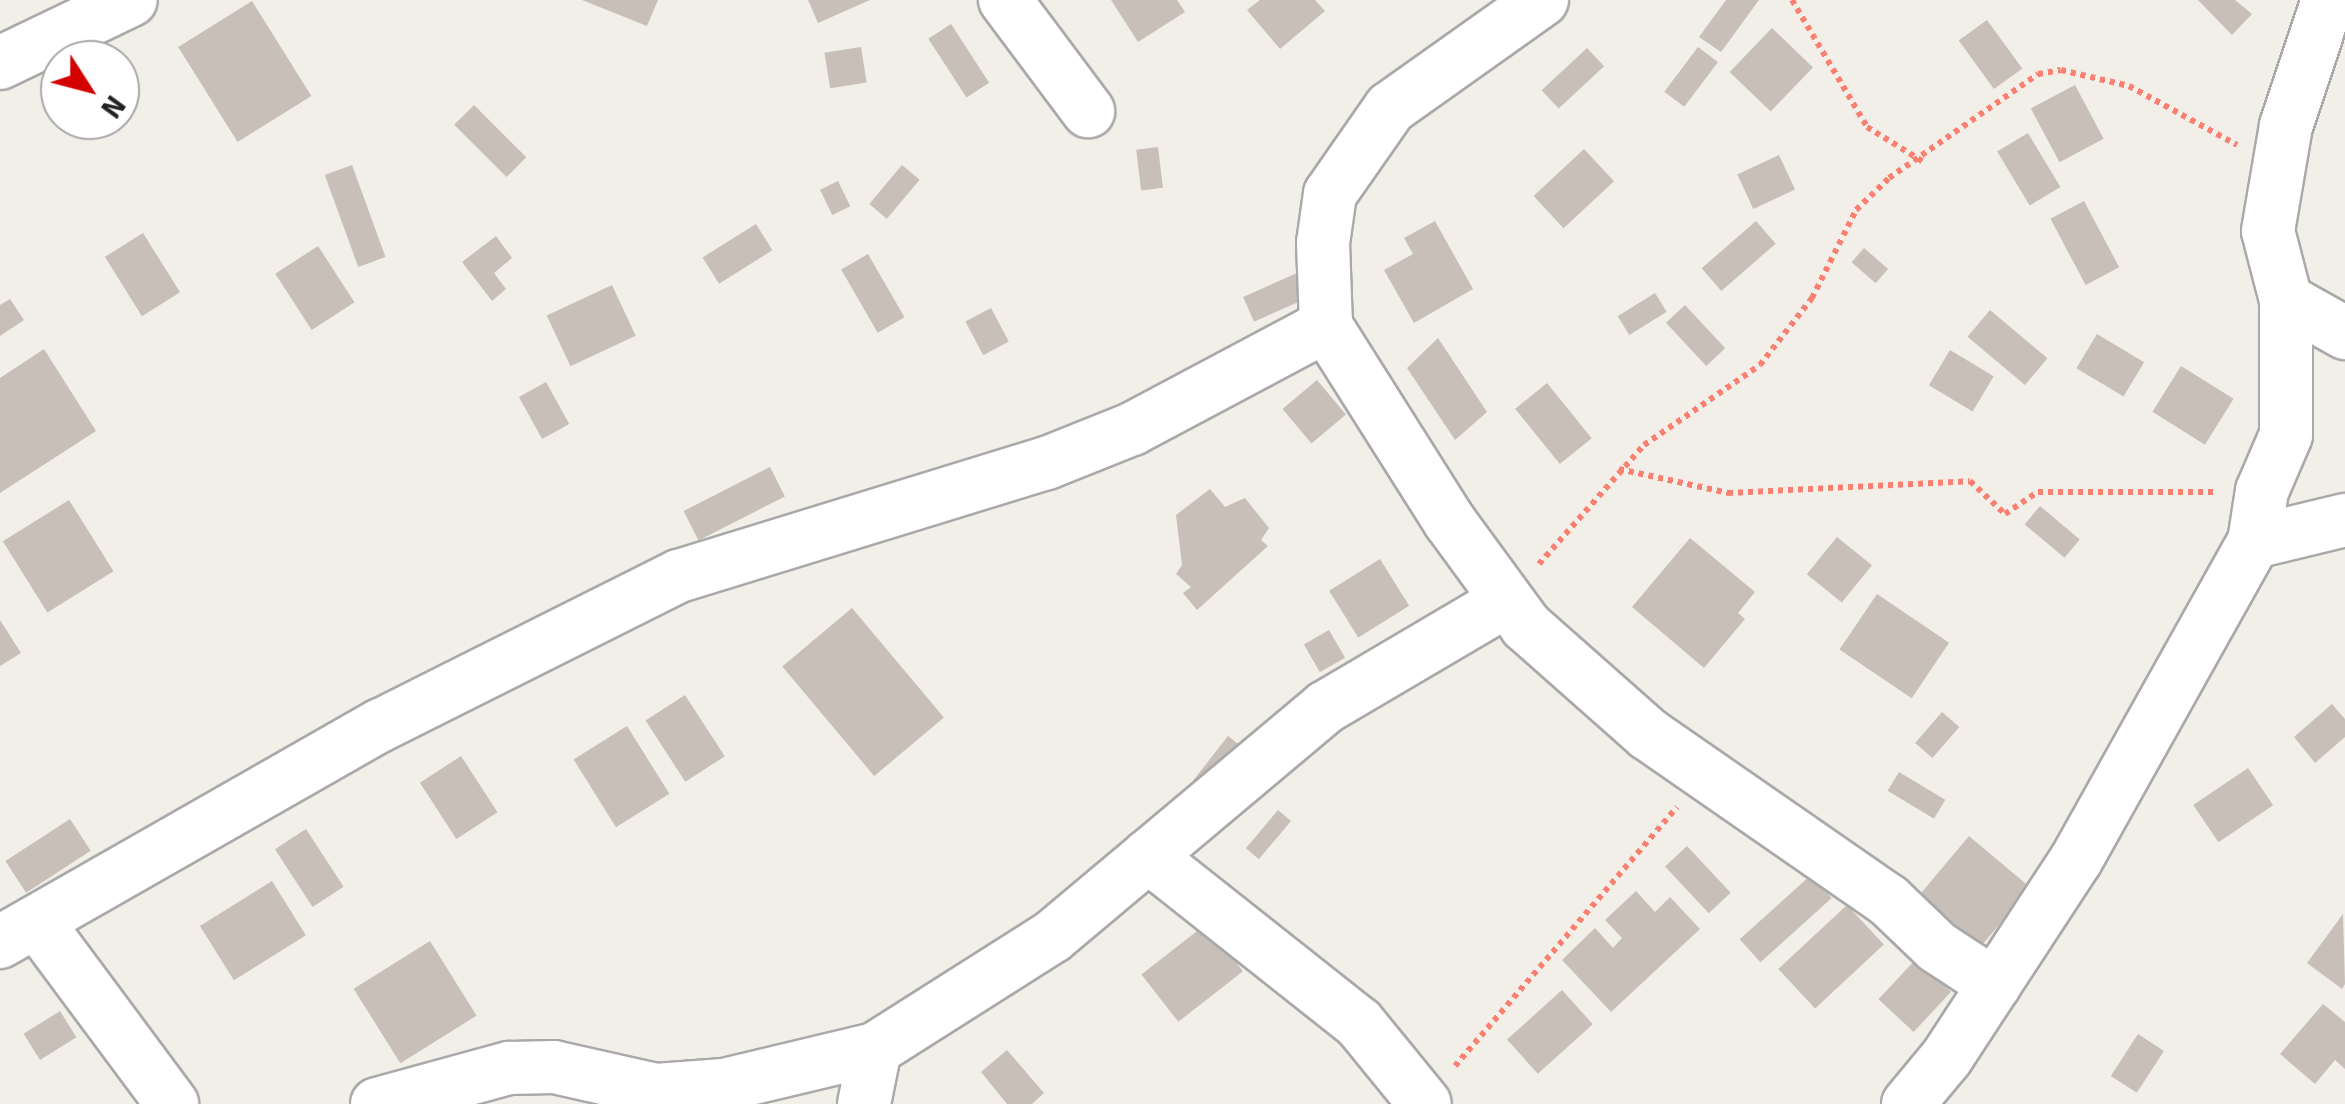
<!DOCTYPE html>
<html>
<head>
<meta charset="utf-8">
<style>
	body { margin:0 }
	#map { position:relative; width:2345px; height:1104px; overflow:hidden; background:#f2efe9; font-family:Signika,sans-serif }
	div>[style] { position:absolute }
	.building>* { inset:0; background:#c7bfb8; transform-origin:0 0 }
	.path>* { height:6px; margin-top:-3px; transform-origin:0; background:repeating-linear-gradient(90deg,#fa8072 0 5px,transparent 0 10px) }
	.roads { filter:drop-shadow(2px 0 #a9a9a9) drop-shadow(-2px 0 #a9a9a9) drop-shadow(0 2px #a9a9a9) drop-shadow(0 -2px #a9a9a9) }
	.minor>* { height:52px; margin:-26px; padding:0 26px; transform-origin:26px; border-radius:26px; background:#fff }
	span { translate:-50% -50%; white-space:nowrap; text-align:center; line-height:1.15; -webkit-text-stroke:9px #fff; paint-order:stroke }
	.north { position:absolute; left:40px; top:40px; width:100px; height:100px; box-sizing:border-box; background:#fff; border:2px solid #a7a7a7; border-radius:50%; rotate:126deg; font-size:28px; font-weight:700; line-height:40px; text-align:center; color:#222 }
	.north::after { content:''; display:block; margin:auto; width:35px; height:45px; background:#d40000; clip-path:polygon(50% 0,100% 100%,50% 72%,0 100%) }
</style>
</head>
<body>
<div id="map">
	<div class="building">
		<i style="clip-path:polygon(582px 0,658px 0,647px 26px)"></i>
		<i style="clip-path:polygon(808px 0,870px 0,818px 23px)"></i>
		<i style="clip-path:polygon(1111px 0,1177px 0,1185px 12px,1138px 42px)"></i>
		<i style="clip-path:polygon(1260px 0,1315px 0,1325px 11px,1280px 49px,1247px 10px)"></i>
		<i style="clip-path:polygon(1726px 0,1759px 0,1721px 52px,1699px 37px)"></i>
		<i style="clip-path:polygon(2198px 0,2235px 0,2252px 14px,2232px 35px)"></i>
		<i style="left:252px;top:1px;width:112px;height:87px;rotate:58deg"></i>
		<i style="left:1987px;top:20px;width:60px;height:35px;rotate:54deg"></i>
		<i style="left:951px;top:24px;width:70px;height:27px;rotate:57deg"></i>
		<i style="left:1772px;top:28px;width:57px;height:61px;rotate:44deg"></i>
		<i style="left:861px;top:47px;width:36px;height:37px;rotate:81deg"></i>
		<i style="left:1698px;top:47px;width:25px;height:56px;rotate:37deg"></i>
		<i style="left:1587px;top:48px;width:25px;height:62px;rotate:47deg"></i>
		<i style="left:2075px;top:85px;width:61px;height:50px;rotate:62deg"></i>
		<i style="left:474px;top:105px;width:74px;height:28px;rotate:45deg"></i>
		<i style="left:2028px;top:133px;width:63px;height:36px;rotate:59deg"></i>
		<i style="left:1158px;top:147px;width:41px;height:22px;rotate:83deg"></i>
		<i style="left:1584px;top:149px;width:44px;height:69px;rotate:47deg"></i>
		<i style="left:1779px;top:155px;width:38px;height:46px;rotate:65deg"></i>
		<i style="left:352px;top:165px;width:98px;height:29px;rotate:70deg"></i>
		<i style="left:902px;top:165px;width:23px;height:51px;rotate:40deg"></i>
		<i style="left:838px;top:181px;width:28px;height:20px;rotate:64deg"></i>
		<i style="left:2084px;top:201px;width:75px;height:38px;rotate:62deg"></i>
		<i style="clip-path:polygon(1435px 221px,1473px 289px,1414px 323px,1384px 270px,1413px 254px,1404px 238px)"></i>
		<i style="left:1756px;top:221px;width:30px;height:72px;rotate:49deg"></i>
		<i style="left:756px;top:224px;width:31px;height:63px;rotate:58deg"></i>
		<i style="left:143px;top:233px;width:70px;height:45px;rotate:58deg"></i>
		<i style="clip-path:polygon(496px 236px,512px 258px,494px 273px,506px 289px,492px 301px,462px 262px)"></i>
		<i style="left:318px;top:246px;width:67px;height:51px;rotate:57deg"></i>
		<i style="left:1864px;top:248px;width:32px;height:19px;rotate:41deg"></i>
		<i style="left:868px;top:254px;width:73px;height:31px;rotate:60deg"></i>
		<i style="left:1297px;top:273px;width:27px;height:59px;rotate:66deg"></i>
		<i style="left:612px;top:285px;width:56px;height:72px;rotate:65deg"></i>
		<i style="left:1655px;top:293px;width:22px;height:44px;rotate:58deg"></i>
		<i style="clip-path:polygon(10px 299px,24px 320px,0 336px,0 305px)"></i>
		<i style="left:1685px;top:305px;width:59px;height:26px;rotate:47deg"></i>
		<i style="left:991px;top:308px;width:38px;height:29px;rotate:62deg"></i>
		<i style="left:1990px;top:310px;width:75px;height:35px;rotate:40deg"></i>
		<i style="left:2097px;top:334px;width:55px;height:40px;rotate:31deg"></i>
		<i style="clip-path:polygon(1438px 338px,1487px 412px,1455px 440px,1407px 368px)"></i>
		<i style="clip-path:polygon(44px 349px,96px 431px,0 493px,0 378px)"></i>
		<i style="left:1950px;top:350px;width:51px;height:41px;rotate:31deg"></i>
		<i style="left:2181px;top:366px;width:62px;height:54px;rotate:32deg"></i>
		<i style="left:1317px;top:380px;width:45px;height:45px;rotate:50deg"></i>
		<i style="left:546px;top:382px;width:48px;height:31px;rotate:61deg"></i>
		<i style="left:1547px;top:383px;width:71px;height:41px;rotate:51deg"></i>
		<i style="left:770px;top:467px;width:33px;height:97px;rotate:63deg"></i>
		<i style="clip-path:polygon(1210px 489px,1225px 507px,1245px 498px,1269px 528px,1261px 540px,1268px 546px,1197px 610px,1183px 593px,1191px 587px,1176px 574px,1182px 565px,1176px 515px)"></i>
		<i style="left:69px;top:500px;width:84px;height:78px;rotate:58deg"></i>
		<i style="left:2040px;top:506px;width:52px;height:24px;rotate:40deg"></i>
		<i style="left:1837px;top:537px;width:45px;height:48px;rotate:39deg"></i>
		<i style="clip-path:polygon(1690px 538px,1755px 592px,1738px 613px,1745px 619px,1704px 668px,1632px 607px)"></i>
		<i style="left:1380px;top:559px;width:55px;height:60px;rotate:58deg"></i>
		<i style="left:1877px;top:594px;width:87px;height:67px;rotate:34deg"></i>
		<i style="left:852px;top:608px;width:143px;height:91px;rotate:50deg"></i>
		<i style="clip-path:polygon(0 620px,21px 653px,0 666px)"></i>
		<i style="left:1329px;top:630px;width:32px;height:29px;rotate:60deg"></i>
		<i style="left:685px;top:695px;width:73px;height:47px;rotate:57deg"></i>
		<i style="clip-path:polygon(2332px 704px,2345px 719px,2345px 737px,2315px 763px,2294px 737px)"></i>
		<i style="left:1942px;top:712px;width:23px;height:41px;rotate:41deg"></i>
		<i style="left:627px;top:726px;width:80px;height:63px;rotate:58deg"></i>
		<i style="left:1228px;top:736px;width:18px;height:60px;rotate:38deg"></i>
		<i style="left:461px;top:756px;width:67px;height:49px;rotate:57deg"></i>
		<i style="left:2248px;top:768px;width:45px;height:66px;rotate:56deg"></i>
		<i style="left:1899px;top:772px;width:54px;height:22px;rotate:31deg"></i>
		<i style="left:1278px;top:810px;width:17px;height:50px;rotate:40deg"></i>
		<i style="left:70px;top:819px;width:38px;height:77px;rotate:57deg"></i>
		<i style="left:306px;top:829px;width:69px;height:37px;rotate:57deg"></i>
		<i style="left:1969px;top:836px;width:80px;height:77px;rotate:40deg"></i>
		<i style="left:1687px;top:846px;width:64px;height:30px;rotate:47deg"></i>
		<i style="left:1811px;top:875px;width:31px;height:96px;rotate:48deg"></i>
		<i style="left:272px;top:881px;width:64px;height:85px;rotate:58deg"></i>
		<i style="clip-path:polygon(1636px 891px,1655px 912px,1670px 897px,1700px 929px,1611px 1012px,1562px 960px,1595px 928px,1613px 948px,1622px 938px,1605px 920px)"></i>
		<i style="left:1847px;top:905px;width:54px;height:94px;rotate:47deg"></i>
		<i style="clip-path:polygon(2343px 914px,2345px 984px,2342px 989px,2307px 963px)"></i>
		<i style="left:1206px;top:924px;width:60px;height:82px;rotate:52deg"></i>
		<i style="left:430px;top:941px;width:88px;height:90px;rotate:58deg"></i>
		<i style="left:1916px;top:959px;width:48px;height:55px;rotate:43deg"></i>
		<i style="left:1562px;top:990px;width:46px;height:74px;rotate:48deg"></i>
		<i style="clip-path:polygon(2323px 1004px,2345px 1022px,2345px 1069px,2335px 1060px,2315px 1084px,2280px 1054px)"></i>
		<i style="left:60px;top:1011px;width:31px;height:43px;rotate:58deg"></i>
		<i style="left:2138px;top:1034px;width:31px;height:50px;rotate:33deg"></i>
		<i style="clip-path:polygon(1007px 1050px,1044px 1093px,1032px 1104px,1007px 1104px,981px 1072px)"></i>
	</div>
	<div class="path">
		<i style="left:1792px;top:0;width:147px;rotate:59.4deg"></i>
		<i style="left:1867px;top:127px;width:65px;rotate:31.7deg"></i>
		<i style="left:1619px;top:469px;width:112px;rotate:12.4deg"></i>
		<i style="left:1728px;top:493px;width:242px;rotate:-2.8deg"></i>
		<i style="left:1970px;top:481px;width:48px;rotate:43.3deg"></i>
		<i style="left:2005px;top:514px;width:40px;rotate:-34deg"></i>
		<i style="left:2038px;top:492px;width:176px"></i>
		<i style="left:1539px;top:564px;width:159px;rotate:-48.6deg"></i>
		<i style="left:1644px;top:445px;width:141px;rotate:-34.6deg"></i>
		<i style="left:1760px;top:365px;width:85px;rotate:-52.2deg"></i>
		<i style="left:1812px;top:298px;width:98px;rotate:-63.4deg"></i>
		<i style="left:1856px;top:210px;width:46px;rotate:-44.1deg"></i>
		<i style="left:1889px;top:178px;width:182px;rotate:-34.9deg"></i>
		<i style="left:2038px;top:74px;width:23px;rotate:-10deg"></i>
		<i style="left:2061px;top:70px;width:70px;rotate:13.2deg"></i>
		<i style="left:2129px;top:86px;width:123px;rotate:28.6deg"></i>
		<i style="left:1455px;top:1066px;width:341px;rotate:-49.4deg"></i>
	</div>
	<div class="roads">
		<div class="minor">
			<i style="left:1005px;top:0;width:139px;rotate:53.2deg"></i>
			<i style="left:1542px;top:0;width:186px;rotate:144.6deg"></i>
			<i style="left:1390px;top:108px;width:105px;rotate:124.9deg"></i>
			<i style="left:1330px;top:194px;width:49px;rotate:98.1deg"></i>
			<i style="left:1323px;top:243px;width:83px;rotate:87.9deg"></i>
			<i style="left:1326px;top:326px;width:232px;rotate:57.7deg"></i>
			<i style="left:1450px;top:522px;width:129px;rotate:53.8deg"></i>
			<i style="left:1526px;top:626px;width:163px;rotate:41.5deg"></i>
			<i style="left:1648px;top:734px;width:292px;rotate:34.7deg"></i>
			<i style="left:1888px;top:900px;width:68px;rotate:43.8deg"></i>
			<i style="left:1937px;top:947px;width:69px;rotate:33.2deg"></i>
			<i style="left:0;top:63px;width:145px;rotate:-25.7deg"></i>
			<i style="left:2286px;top:300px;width:68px;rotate:29.2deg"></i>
			<i style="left:2254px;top:542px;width:94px;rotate:-13.6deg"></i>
			<i style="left:1148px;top:856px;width:269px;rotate:38.4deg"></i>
			<i style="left:1359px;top:1023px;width:104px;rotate:50.8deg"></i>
			<i style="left:37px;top:922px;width:227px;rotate:53.4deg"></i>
			<i style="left:0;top:942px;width:438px;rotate:-29.7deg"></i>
			<i style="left:381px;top:725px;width:333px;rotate:-26.6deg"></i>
			<i style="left:679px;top:576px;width:385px;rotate:-17.1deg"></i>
			<i style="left:1047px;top:463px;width:92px;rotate:-21.8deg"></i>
			<i style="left:1132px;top:429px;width:220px;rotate:-28deg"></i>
			<i style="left:377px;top:1104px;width:137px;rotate:-15.3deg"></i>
			<i style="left:509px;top:1068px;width:45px;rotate:-1.3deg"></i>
			<i style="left:554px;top:1067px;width:105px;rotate:12.7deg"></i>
			<i style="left:656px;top:1090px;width:68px;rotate:-4.2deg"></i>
			<i style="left:724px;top:1085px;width:155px;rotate:-13.4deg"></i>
			<i style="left:875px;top:1049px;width:211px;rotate:-32.4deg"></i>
			<i style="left:1053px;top:936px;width:356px;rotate:-40deg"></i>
			<i style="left:1326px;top:707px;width:207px;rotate:-30.5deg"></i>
			<i style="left:864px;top:1104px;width:56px;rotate:-78.7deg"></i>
			<i style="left:1908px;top:1104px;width:61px;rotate:-50.3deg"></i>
			<i style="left:1947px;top:1057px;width:235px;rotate:-56.8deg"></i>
			<i style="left:2076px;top:860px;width:364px;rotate:-60.8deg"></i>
			<i style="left:2254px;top:542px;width:52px;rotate:-81.1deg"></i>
			<i style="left:2262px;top:491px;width:61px;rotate:-66.8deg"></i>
			<i style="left:2286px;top:435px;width:135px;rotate:-90deg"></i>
			<i style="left:2286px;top:300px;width:71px;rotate:-104.6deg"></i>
			<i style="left:2268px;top:231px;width:107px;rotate:-80.3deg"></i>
			<i style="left:2286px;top:126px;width:133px;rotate:-71.6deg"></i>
		</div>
	</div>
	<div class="north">N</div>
</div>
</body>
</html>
